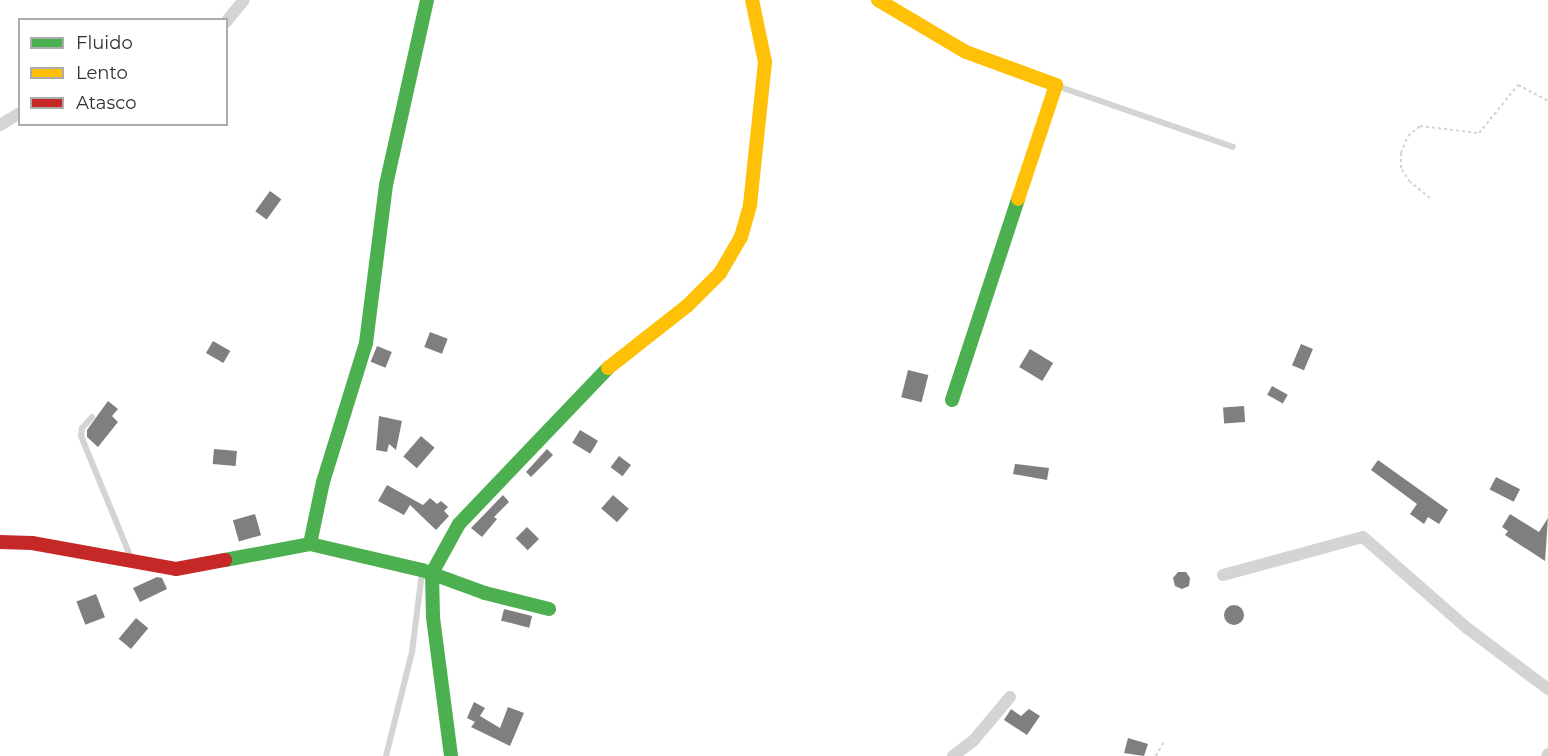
<!DOCTYPE html>
<html>
<head>
<meta charset="utf-8">
<style>
	body { margin:0 }
	#map { position:relative; width:1548px; height:756px; overflow:hidden; background:#fff; font-family:Montserrat,sans-serif }
	div>[style] { position:absolute }
	.building>* { inset:0; background:#7f7f7f; transform-origin:0 0 }
	.round { border-radius:50% }
	.path>* { height:2px; margin-top:-1px; transform-origin:0; background:repeating-linear-gradient(90deg,#d4d4d4 0 3px,transparent 0 6px) }
	.lane>* { height:6px; margin:-3px; padding:0 3px; transform-origin:3px; border-radius:3px; background:#d4d4d4 }
	.street>* { height:12px; margin:-6px; padding:0 6px; transform-origin:6px; border-radius:6px; background:#d4d4d4 }
	.fast>* { height:14px; margin:-7px; padding:0 7px; transform-origin:7px; border-radius:7px; background:#4caf50 }
	.slow>* { height:14px; margin:-7px; padding:0 7px; transform-origin:7px; border-radius:7px; background:#ffc107 }
	.jam>* { height:14px; margin:-7px; padding:0 7px; transform-origin:7px; border-radius:7px; background:#c62828 }
	span { translate:-50% -50%; white-space:nowrap; text-align:center; line-height:1.15; -webkit-text-stroke:6px #fff; paint-order:stroke }
	.legend { position:absolute; left:18px; top:18px; width:210px; height:108px; box-sizing:border-box; background:#fff; border:2px solid #acacac; margin:0; padding:8px 10px; list-style:none; font-size:18px; color:#303030 }
	.legend li { display:flex; align-items:center; gap:12px; height:30px }
	.legend b { width:30px; border:2px solid #acacac }
</style>
</head>
<body>
<div id="map">
	<div class="building">
		<i style="left:270px;top:191px;width:14px;height:25px;rotate:36deg"></i>
		<i style="left:430px;top:332px;width:19px;height:16px;rotate:21deg"></i>
		<i style="left:213px;top:341px;width:20px;height:14px;rotate:30deg"></i>
		<i style="left:1301px;top:344px;width:13px;height:23px;rotate:23deg"></i>
		<i style="left:377px;top:346px;width:16px;height:17px;rotate:22deg"></i>
		<i style="left:1030px;top:349px;width:27px;height:21px;rotate:31deg"></i>
		<i style="left:908px;top:370px;width:21px;height:28px;rotate:14deg"></i>
		<i style="left:1272px;top:386px;width:18px;height:10px;rotate:29deg"></i>
		<i style="clip-path:polygon(108px 401px,118px 409px,112px 416px,118px 422px,98px 447px,87px 437px,87px 430px)"></i>
		<i style="left:1244px;top:406px;width:16px;height:21px;rotate:86deg"></i>
		<i style="clip-path:polygon(379px 416px,402px 421px,396px 450px,389px 444px,387px 452px,376px 450px)"></i>
		<i style="left:580px;top:430px;width:21px;height:15px;rotate:31deg"></i>
		<i style="left:421px;top:436px;width:18px;height:27px;rotate:41deg"></i>
		<i style="left:214px;top:449px;width:23px;height:15px;rotate:5deg"></i>
		<i style="clip-path:polygon(547px 449px,553px 455px,531px 477px,526px 472px)"></i>
		<i style="left:619px;top:456px;width:15px;height:14px;rotate:37deg"></i>
		<i style="clip-path:polygon(1378px 460px,1448px 510px,1439px 524px,1428px 517px,1424px 524px,1410px 514px,1417px 504px,1371px 470px)"></i>
		<i style="clip-path:polygon(1015px 464px,1049px 468px,1047px 480px,1013px 474px)"></i>
		<i style="left:1496px;top:477px;width:27px;height:14px;rotate:27deg"></i>
		<i style="clip-path:polygon(387px 485px,423px 505px,430px 498px,437px 504px,441px 501px,448px 507px,444px 511px,449px 516px,436px 530px,410px 505px,404px 515px,378px 501px)"></i>
		<i style="clip-path:polygon(503px 495px,509px 502px,494px 517px,497px 519px,482px 537px,471px 528px)"></i>
		<i style="left:613px;top:495px;width:21px;height:18px;rotate:41deg"></i>
		<i style="left:255px;top:514px;width:22px;height:23px;rotate:74deg"></i>
		<i style="clip-path:polygon(1510px 514px,1539px 532px,1548px 518px,1545px 561px,1505px 535px,1508px 531px,1502px 527px)"></i>
		<i style="left:527px;top:527px;width:17px;height:16px;rotate:45deg"></i>
		<i style="clip-path:polygon(1178px 572px,1186px 572px,1190px 578px,1189px 586px,1182px 589px,1175px 586px,1173px 578px)"></i>
		<i style="clip-path:polygon(157px 577px,162px 578px,167px 589px,140px 602px,133px 588px)"></i>
		<i style="left:96px;top:594px;width:25px;height:21px;rotate:69deg"></i>
		<i class="round" style="left:1224px;top:605px;width:20px;height:20px"></i>
		<i style="left:504px;top:609px;width:29px;height:12px;rotate:14deg"></i>
		<i style="left:136px;top:618px;width:16px;height:27px;rotate:40deg"></i>
		<i style="clip-path:polygon(474px 702px,485px 708px,480px 716px,500px 728px,508px 707px,524px 713px,510px 746px,471px 727px,475px 722px,467px 718px)"></i>
		<i style="clip-path:polygon(1011px 709px,1021px 716px,1029px 709px,1040px 716px,1027px 735px,1004px 720px)"></i>
		<i style="clip-path:polygon(1128px 738px,1148px 744px,1144px 756px,1124px 753px)"></i>
	</div>
	<div class="path">
		<i style="left:1430px;top:198px;width:26px;rotate:-141deg"></i>
		<i style="left:1410px;top:182px;width:17px;rotate:-123deg"></i>
		<i style="left:1401px;top:168px;width:15px;rotate:-90deg"></i>
		<i style="left:1401px;top:153px;width:18px;rotate:-68deg"></i>
		<i style="left:1408px;top:136px;width:16px;rotate:-40deg"></i>
		<i style="left:1420px;top:126px;width:59px;rotate:6.8deg"></i>
		<i style="left:1479px;top:133px;width:62px;rotate:-50.9deg"></i>
		<i style="left:1518px;top:85px;width:34px;rotate:28deg"></i>
		<i style="left:1156px;top:756px;width:17px;rotate:-62deg"></i>
	</div>
	<div class="lane">
		<i style="left:1057px;top:86px;width:186px;rotate:19.1deg"></i>
		<i style="left:92px;top:417px;width:15px;rotate:132deg"></i>
		<i style="left:82px;top:428px;width:8px;rotate:97deg"></i>
		<i style="left:81px;top:436px;width:132px;rotate:67.7deg"></i>
		<i style="left:386px;top:756px;width:107px;rotate:-76deg"></i>
		<i style="left:412px;top:652px;width:80px;rotate:-82.8deg"></i>
	</div>
	<div class="street">
		<i style="left:226px;top:22px;width:28px;rotate:-51deg"></i>
		<i style="left:0;top:125px;width:23px;rotate:-31deg"></i>
		<i style="left:1223px;top:575px;width:145px;rotate:-15.2deg"></i>
		<i style="left:1363px;top:537px;width:138px;rotate:41.2deg"></i>
		<i style="left:1467px;top:628px;width:101px;rotate:37deg"></i>
		<i style="left:953px;top:756px;width:26px;rotate:-37deg"></i>
		<i style="left:974px;top:740px;width:56px;rotate:-50.1deg"></i>
		<i style="left:1547px;top:756px;width:2px;rotate:-63deg"></i>
	</div>
	<div class="fast">
		<i style="left:952px;top:400px;width:212px;rotate:-71.8deg"></i>
		<i style="left:310px;top:544px;width:63px;rotate:-78.2deg"></i>
		<i style="left:323px;top:482px;width:145px;rotate:-72.8deg"></i>
		<i style="left:366px;top:343px;width:159px;rotate:-82.8deg"></i>
		<i style="left:386px;top:185px;width:189px;rotate:-77.5deg"></i>
		<i style="left:225px;top:560px;width:86px;rotate:-10.7deg"></i>
		<i style="left:310px;top:544px;width:115px;rotate:13.1deg"></i>
		<i style="left:422px;top:570px;width:67px;rotate:20.1deg"></i>
		<i style="left:485px;top:593px;width:66px;rotate:14deg"></i>
		<i style="left:451px;top:756px;width:140px;rotate:-97.4deg"></i>
		<i style="left:433px;top:617px;width:44px;rotate:-91.3deg"></i>
		<i style="left:432px;top:573px;width:56px;rotate:-61.1deg"></i>
		<i style="left:459px;top:524px;width:216px;rotate:-46.3deg"></i>
	</div>
	<div class="slow">
		<i style="left:878px;top:0;width:102px;rotate:30.6deg"></i>
		<i style="left:966px;top:52px;width:96px;rotate:20.1deg"></i>
		<i style="left:1056px;top:85px;width:120px;rotate:108.4deg"></i>
		<i style="left:608px;top:368px;width:102px;rotate:-38.2deg"></i>
		<i style="left:688px;top:305px;width:45px;rotate:-45deg"></i>
		<i style="left:720px;top:273px;width:42px;rotate:-59.7deg"></i>
		<i style="left:741px;top:237px;width:33px;rotate:-74deg"></i>
		<i style="left:750px;top:205px;width:144px;rotate:-84deg"></i>
		<i style="left:765px;top:62px;width:63px;rotate:-101.8deg"></i>
	</div>
	<div class="jam">
		<i style="left:0;top:542px;width:32px;rotate:2deg"></i>
		<i style="left:32px;top:543px;width:146px;rotate:10.2deg"></i>
		<i style="left:176px;top:569px;width:50px;rotate:-10.4deg"></i>
	</div>
	<ul class="legend">
	<li><b style="height:8px;background:#4caf50"></b>Fluido</li>
	<li><b style="height:8px;background:#ffc107"></b>Lento</li>
	<li><b style="height:8px;background:#c62828"></b>Atasco</li>
	</ul>
</div>
</body>
</html>
